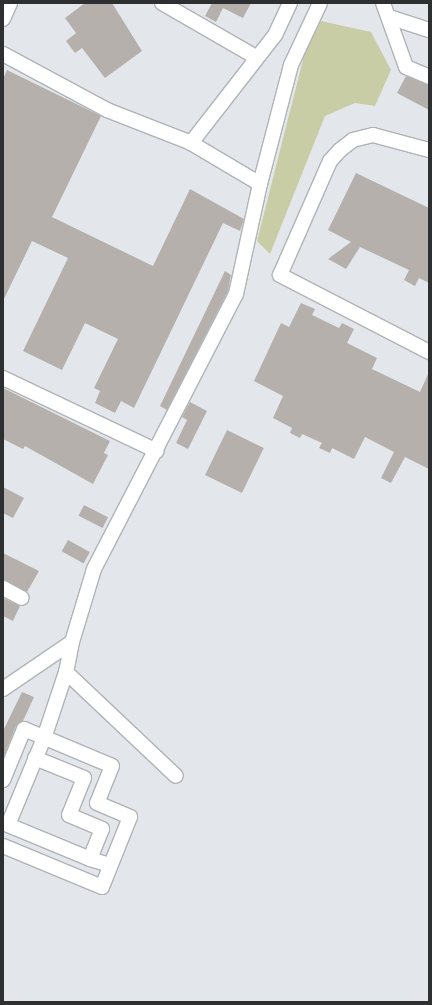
<!DOCTYPE html>
<html>
<head>
<meta charset="utf-8">
<style>
	body { margin:0 }
	#map { position:relative; width:432px; height:1005px; overflow:hidden; background:#e3e7ec; font-family:"Asap Condensed",sans-serif }
	div>[style] { position:absolute }
	.green>* { inset:0; background:#c9cda5 }
	.building>* { inset:0; background:#b5b0ac; transform-origin:0 0 }
	.roads { filter:drop-shadow(1px 0 #afb3b7) drop-shadow(-1px 0 #afb3b7) drop-shadow(0 1px #afb3b7) drop-shadow(0 -1px #afb3b7) }
	.minor>* { height:14px; margin:-7px; padding:0 7px; transform-origin:7px; border-radius:7px; background:#fff }
	span { translate:-50% -50%; white-space:nowrap; text-align:center; line-height:1.15; -webkit-text-stroke:4px #fff; paint-order:stroke }
	.frame { position:absolute; inset:0; border:4px solid #2d2f30; pointer-events:none }
</style>
</head>
<body>
<div id="map">
	<div class="green">
		<i style="clip-path:polygon(321px 21px,371px 32px,391px 70px,375px 106px,355px 103px,325px 116px,270px 254px,257px 241px,305px 52px)"></i>
	</div>
	<div class="building">
		<i style="clip-path:polygon(85px 3px,112px 3px,142px 51px,105px 78px,82px 48px,75px 53px,66px 41px,76px 33px,65px 18px)"></i>
		<i style="clip-path:polygon(212px 3px,251px 3px,243px 18px,223px 8px,216px 22px,205px 16px)"></i>
		<i style="clip-path:polygon(7px 70px,101px 116px,52px 217px,153px 266px,190px 189px,244px 219px,240px 231px,223px 223px,134px 408px,121px 401px,115px 413px,95px 403px,100px 391px,94px 388px,118px 339px,85px 323px,62px 370px,23px 351px,68px 258px,32px 241px,3px 301px,3px 79px)"></i>
		<i style="clip-path:polygon(406px 76px,429px 85px,429px 110px,397px 93px)"></i>
		<i style="clip-path:polygon(356px 173px,429px 208px,429px 283px,419px 278px,415px 286px,404px 280px,409px 270px,360px 247px,346px 269px,328px 259px,351px 242px,328px 230px)"></i>
		<i style="clip-path:polygon(225px 271px,231px 275px,228px 291px,167px 410px,160px 406px)"></i>
		<i style="clip-path:polygon(301px 303px,315px 309px,312px 315px,339px 328px,342px 323px,354px 329px,347px 343px,377px 358px,372px 369px,420px 392px,429px 372px,429px 469px,405px 457px,391px 483px,381px 478px,394px 452px,365px 437px,354px 459px,332px 448px,330px 453px,319px 448px,322px 443px,302px 434px,300px 438px,290px 433px,292px 428px,273px 418px,283px 396px,254px 381px,281px 323px,289px 327px)"></i>
		<i style="clip-path:polygon(3px 388px,110px 441px,104px 453px,108px 455px,93px 484px,25px 446px,23px 449px,3px 439px)"></i>
		<i style="clip-path:polygon(190px 402px,207px 411px,188px 449px,176px 443px,187px 420px,182px 417px)"></i>
		<i style="left:227px;top:430px;width:41px;height:50px;rotate:26deg"></i>
		<i style="clip-path:polygon(3px 487px,24px 498px,13px 518px,3px 513px)"></i>
		<i style="left:84px;top:505px;width:27px;height:12px;rotate:27deg"></i>
		<i style="left:68px;top:540px;width:25px;height:13px;rotate:29deg"></i>
		<i style="clip-path:polygon(3px 553px,39px 571px,27px 592px,3px 580px)"></i>
		<i style="clip-path:polygon(3px 598px,20px 606px,13px 621px,3px 616px)"></i>
		<i style="clip-path:polygon(22px 692px,34px 697px,23px 721px,16px 726px,3px 758px,3px 731px)"></i>
	</div>
	<div class="roads">
		<div class="minor">
			<i style="left:162px;top:3px;width:108px;rotate:29.9deg"></i>
			<i style="left:290px;top:3px;width:35px;rotate:115deg"></i>
			<i style="left:275px;top:35px;width:137px;rotate:127.9deg"></i>
			<i style="left:191px;top:143px;width:80px;rotate:30.7deg"></i>
			<i style="left:260px;top:184px;width:123px;rotate:-75.4deg"></i>
			<i style="left:291px;top:65px;width:68px;rotate:-64.9deg"></i>
			<i style="left:383px;top:3px;width:68px;rotate:70.2deg"></i>
			<i style="left:406px;top:67px;width:25px;rotate:23deg"></i>
			<i style="left:389px;top:17px;width:42px;rotate:18deg"></i>
			<i style="left:3px;top:19px;width:17px;rotate:-66deg"></i>
			<i style="left:3px;top:54px;width:118px;rotate:28.3deg"></i>
			<i style="left:107px;top:110px;width:90px;rotate:21.4deg"></i>
			<i style="left:429px;top:150px;width:58px;rotate:-165deg"></i>
			<i style="left:373px;top:135px;width:21px;rotate:166deg"></i>
			<i style="left:353px;top:140px;width:16px;rotate:142deg"></i>
			<i style="left:340px;top:150px;width:15px;rotate:132deg"></i>
			<i style="left:330px;top:161px;width:124px;rotate:113.7deg"></i>
			<i style="left:280px;top:275px;width:168px;rotate:27.3deg"></i>
			<i style="left:3px;top:378px;width:170px;rotate:25.4deg"></i>
			<i style="left:3px;top:588px;width:21px;rotate:28deg"></i>
			<i style="left:72px;top:642px;width:76px;rotate:-73.2deg"></i>
			<i style="left:94px;top:569px;width:309px;rotate:-62.7deg"></i>
			<i style="left:236px;top:294px;width:113px;rotate:-77.7deg"></i>
			<i style="left:66px;top:672px;width:70px;rotate:108.4deg"></i>
			<i style="left:44px;top:738px;width:94px;rotate:112.5deg"></i>
			<i style="left:8px;top:825px;width:89px;rotate:22.5deg"></i>
			<i style="left:3px;top:689px;width:83px;rotate:-34.3deg"></i>
			<i style="left:72px;top:642px;width:31px;rotate:101deg"></i>
			<i style="left:66px;top:672px;width:151px;rotate:43.4deg"></i>
			<i style="left:35px;top:758px;width:53px;rotate:22.2deg"></i>
			<i style="left:84px;top:778px;width:40px;rotate:112deg"></i>
			<i style="left:69px;top:815px;width:36px;rotate:23deg"></i>
			<i style="left:102px;top:829px;width:32px;rotate:112deg"></i>
			<i style="left:90px;top:859px;width:21px;rotate:17deg"></i>
			<i style="left:3px;top:780px;width:55px;rotate:-67.6deg"></i>
			<i style="left:24px;top:729px;width:95px;rotate:22.8deg"></i>
			<i style="left:112px;top:766px;width:40px;rotate:112deg"></i>
			<i style="left:97px;top:803px;width:36px;rotate:23deg"></i>
			<i style="left:130px;top:817px;width:75px;rotate:111.8deg"></i>
			<i style="left:102px;top:887px;width:107px;rotate:-157.5deg"></i>
		</div>
	</div>
	<div class="frame"></div>
</div>
</body>
</html>
